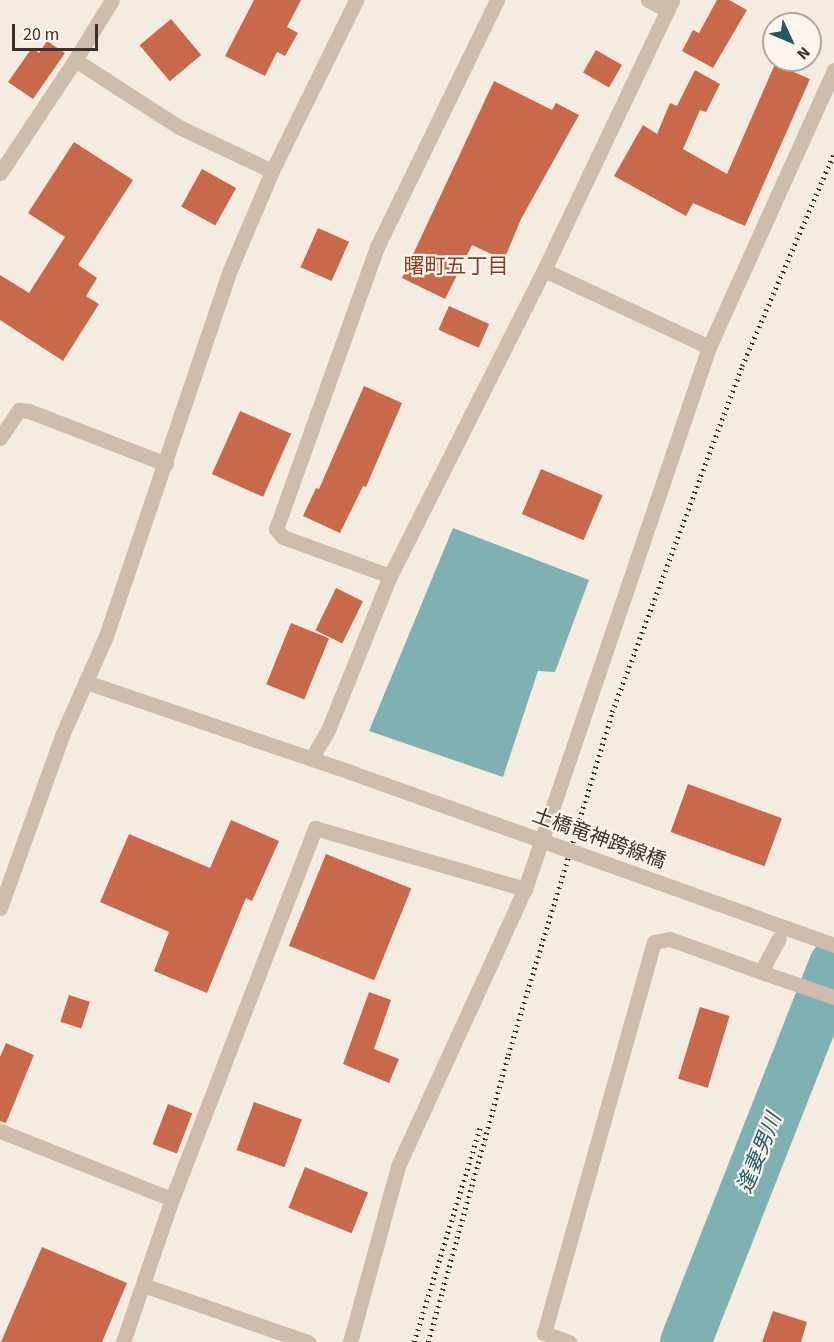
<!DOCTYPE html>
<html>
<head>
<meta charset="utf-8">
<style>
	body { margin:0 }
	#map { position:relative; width:834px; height:1342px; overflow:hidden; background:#f4ebe1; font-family:"Source Sans 3","Noto Sans JP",sans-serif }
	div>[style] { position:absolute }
	.water>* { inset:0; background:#7fb0b2 }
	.river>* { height:51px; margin:-25.5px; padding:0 25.5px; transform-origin:25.5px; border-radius:25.5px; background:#7fb0b2 }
	.building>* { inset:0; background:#c8694b; transform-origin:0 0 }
	.minor>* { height:15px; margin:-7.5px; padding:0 7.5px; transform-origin:7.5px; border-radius:7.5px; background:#cdbbac }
	.rail>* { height:4.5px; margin-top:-2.25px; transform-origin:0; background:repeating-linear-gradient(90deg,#3b302b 0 1.5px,transparent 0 6px) }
	.minor-bridge>* { height:15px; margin:-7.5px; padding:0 7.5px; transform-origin:7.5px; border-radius:7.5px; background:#cdbbac }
	span { translate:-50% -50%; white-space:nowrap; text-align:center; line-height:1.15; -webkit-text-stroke:4.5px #fbf5ee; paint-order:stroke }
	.street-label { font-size:20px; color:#3b302b }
	.neighbourhood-label { font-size:21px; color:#8c3b22 }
	.water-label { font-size:21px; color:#1f5a5e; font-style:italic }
	.north { position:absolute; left:762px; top:12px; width:60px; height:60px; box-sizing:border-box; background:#fbf5ee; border:2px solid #aea6a0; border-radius:50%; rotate:134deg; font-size:16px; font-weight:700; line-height:24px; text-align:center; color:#3b302b }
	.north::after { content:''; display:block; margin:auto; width:21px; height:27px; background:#1f5a5e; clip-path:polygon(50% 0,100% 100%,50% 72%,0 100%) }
	.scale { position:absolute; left:12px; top:24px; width:86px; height:27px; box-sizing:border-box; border:3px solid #3b302b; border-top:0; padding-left:8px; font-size:18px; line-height:21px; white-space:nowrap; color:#3b302b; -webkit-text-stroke:4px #fbf5ee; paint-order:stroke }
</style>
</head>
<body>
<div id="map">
	<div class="water">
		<i style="clip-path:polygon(453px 528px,589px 580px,555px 672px,538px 671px,503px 777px,369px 731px)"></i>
	</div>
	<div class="river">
		<i style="left:685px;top:1342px;width:406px;rotate:-68.5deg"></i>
	</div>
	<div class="building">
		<i style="clip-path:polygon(254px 0,301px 0,287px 27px,298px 33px,285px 56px,277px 52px,265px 76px,225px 56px)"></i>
		<i style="clip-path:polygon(717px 0,729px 0,747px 10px,713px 68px,682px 51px,693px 30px,699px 33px)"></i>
		<i style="left:171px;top:19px;width:47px;height:41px;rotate:50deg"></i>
		<i style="clip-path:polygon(47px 41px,65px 53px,33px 99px,8px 82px,32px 48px,39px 53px)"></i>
		<i style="left:596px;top:50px;width:30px;height:26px;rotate:30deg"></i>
		<i style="clip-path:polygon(775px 64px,810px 79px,745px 226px,693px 203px,686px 216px,614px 176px,643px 125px,657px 134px,670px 103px,677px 106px,695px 70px,720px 84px,706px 112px,700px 110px,683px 149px,727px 174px)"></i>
		<i style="clip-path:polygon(494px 81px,552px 110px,556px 103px,579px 115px,521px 219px,504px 260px,472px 245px,445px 299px,402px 278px)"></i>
		<i style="clip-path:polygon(74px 142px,133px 180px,78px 265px,97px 278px,86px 296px,99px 304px,63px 361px,0 320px,0 275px,29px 293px,65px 237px,28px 213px)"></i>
		<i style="left:202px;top:169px;width:39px;height:43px;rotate:29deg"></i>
		<i style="left:318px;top:228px;width:34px;height:43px;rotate:24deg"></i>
		<i style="left:449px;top:306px;width:44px;height:26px;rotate:24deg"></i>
		<i style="clip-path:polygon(364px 386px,402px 403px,366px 487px,363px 486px,340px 533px,303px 516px,316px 488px,319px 489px)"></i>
		<i style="left:240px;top:411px;width:56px;height:69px;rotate:24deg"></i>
		<i style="left:541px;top:469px;width:67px;height:49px;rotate:23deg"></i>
		<i style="left:336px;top:588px;width:30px;height:47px;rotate:26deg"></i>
		<i style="left:291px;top:623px;width:41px;height:66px;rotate:22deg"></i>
		<i style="left:688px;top:784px;width:100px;height:51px;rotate:20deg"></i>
		<i style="clip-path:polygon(231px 820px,279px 841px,252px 901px,246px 898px,207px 993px,154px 971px,169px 932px,100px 902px,129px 834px,210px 868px)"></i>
		<i style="left:326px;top:854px;width:92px;height:99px;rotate:22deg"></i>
		<i style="clip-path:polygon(369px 992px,391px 1000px,374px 1049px,399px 1059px,389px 1083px,343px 1064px)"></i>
		<i style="left:69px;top:995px;width:22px;height:28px;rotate:18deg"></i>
		<i style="left:700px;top:1007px;width:31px;height:75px;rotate:17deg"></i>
		<i style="clip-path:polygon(6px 1043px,34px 1055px,6px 1123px,0 1121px,0 1057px)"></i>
		<i style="left:254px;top:1102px;width:51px;height:51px;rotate:20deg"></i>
		<i style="left:168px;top:1104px;width:26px;height:43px;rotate:21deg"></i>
		<i style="left:305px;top:1167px;width:68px;height:44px;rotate:22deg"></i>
		<i style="clip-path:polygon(42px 1247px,127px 1283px,102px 1342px,1px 1342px)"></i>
		<i style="clip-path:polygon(773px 1311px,807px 1322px,801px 1342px,762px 1342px)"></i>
	</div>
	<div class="minor">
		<i style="left:648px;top:0;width:22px;rotate:27deg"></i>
		<i style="left:75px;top:60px;width:70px;rotate:-58.3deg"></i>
		<i style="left:0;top:173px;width:136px;rotate:-56.4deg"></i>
		<i style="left:75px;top:60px;width:124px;rotate:32.8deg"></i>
		<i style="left:179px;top:127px;width:103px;rotate:25.3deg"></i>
		<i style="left:544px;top:270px;width:182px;rotate:25deg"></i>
		<i style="left:0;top:438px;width:34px;rotate:-56deg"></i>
		<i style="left:19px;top:410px;width:10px;rotate:6deg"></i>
		<i style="left:29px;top:411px;width:147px;rotate:21.1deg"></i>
		<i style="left:390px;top:576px;width:114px;rotate:-160deg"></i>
		<i style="left:283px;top:537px;width:11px;rotate:-131deg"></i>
		<i style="left:276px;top:529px;width:300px;rotate:-70.3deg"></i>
		<i style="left:377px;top:247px;width:275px;rotate:-64.1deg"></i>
		<i style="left:86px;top:682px;width:279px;rotate:18.8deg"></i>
		<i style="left:312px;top:757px;width:31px;rotate:-59deg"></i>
		<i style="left:328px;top:730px;width:166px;rotate:-68.1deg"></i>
		<i style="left:390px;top:576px;width:343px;rotate:-63.3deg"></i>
		<i style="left:544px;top:270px;width:299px;rotate:-64.6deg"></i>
		<i style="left:0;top:908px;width:186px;rotate:-70.2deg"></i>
		<i style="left:63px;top:733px;width:106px;rotate:-66.1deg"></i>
		<i style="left:106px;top:636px;width:386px;rotate:-71.3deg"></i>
		<i style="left:230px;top:270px;width:108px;rotate:-67deg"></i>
		<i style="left:272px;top:171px;width:191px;rotate:-63.8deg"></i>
		<i style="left:761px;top:972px;width:77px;rotate:18.9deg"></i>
		<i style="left:0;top:1131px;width:185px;rotate:21.6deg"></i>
		<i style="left:143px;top:1285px;width:175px;rotate:19.1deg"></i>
		<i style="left:123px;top:1342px;width:151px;rotate:-71.1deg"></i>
		<i style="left:172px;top:1199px;width:398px;rotate:-68.9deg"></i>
		<i style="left:315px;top:828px;width:219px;rotate:16.2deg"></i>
		<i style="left:350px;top:1342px;width:182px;rotate:-74.7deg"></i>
		<i style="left:398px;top:1166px;width:305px;rotate:-65.4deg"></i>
		<i style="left:525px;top:889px;width:572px;rotate:-71.25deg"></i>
		<i style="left:709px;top:347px;width:304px;rotate:-65.7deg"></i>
		<i style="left:569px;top:1342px;width:27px;rotate:-160deg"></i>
		<i style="left:544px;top:1333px;width:406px;rotate:-74.3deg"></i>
		<i style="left:654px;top:942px;width:16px;rotate:-11deg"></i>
		<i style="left:670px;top:939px;width:97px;rotate:19.9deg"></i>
		<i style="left:761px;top:972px;width:38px;rotate:-62deg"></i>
	</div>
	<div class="rail">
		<i style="left:414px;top:1342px;width:224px;rotate:-72.9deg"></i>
		<i style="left:428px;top:1342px;width:298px;rotate:-74.4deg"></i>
		<i style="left:508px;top:1055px;width:358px;rotate:-73.1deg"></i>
		<i style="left:612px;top:712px;width:370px;rotate:-69.4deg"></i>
		<i style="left:742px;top:366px;width:232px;rotate:-66.6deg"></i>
	</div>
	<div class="minor-bridge">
		<i style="left:350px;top:772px;width:514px;rotate:19.67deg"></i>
	</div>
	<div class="street-label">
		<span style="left:599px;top:839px;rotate:20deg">土橋竜神跨線橋</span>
	</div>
	<div class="neighbourhood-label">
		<span style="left:456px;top:266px">曙町五丁目</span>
	</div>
	<div class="water-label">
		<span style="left:759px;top:1153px;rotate:-68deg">逢妻男川</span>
	</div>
	<div class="north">N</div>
	<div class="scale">20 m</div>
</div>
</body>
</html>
